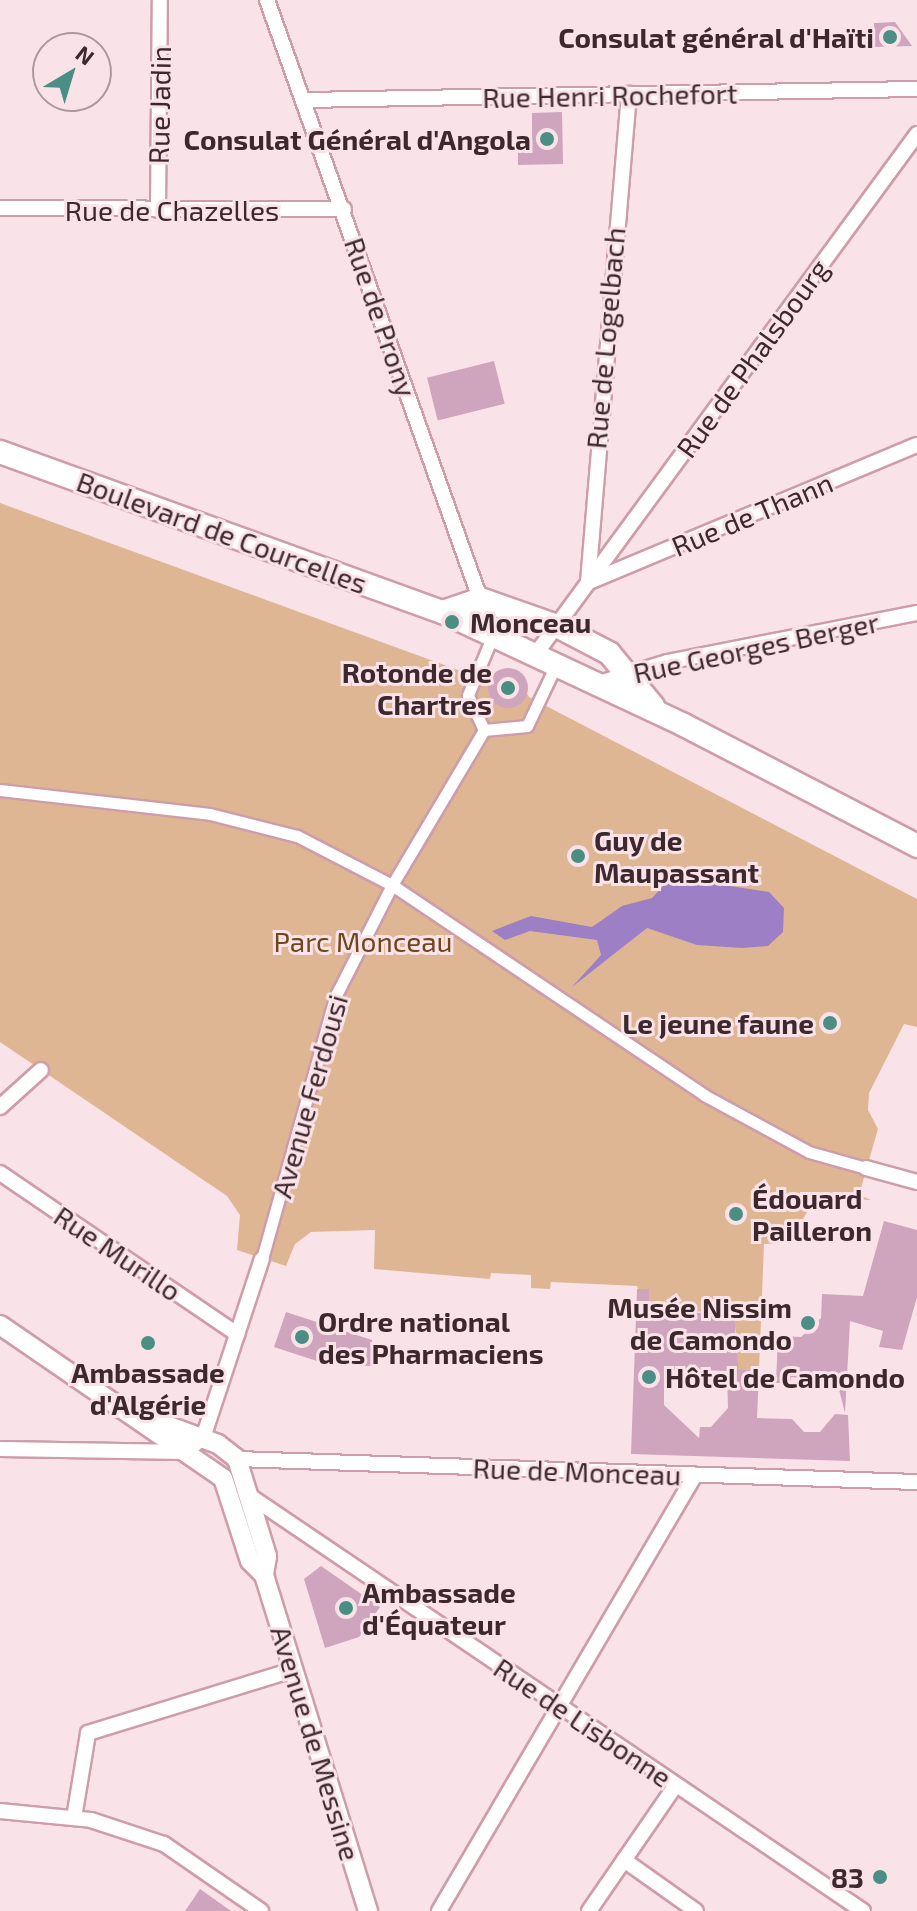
<!DOCTYPE html>
<html>
<head>
<meta charset="utf-8">
<style>
	body { margin:0 }
	#map { position:relative; width:917px; height:1911px; overflow:hidden; background:#f9e3e8; font-family:"Exo 2",sans-serif }
	div>[style] { position:absolute }
	.green>* { inset:0; background:#dfb693 }
	.water>* { inset:0; background:#9c7fc4 }
	.building>* { inset:0; background:#cfa4bd; transform-origin:0 0 }
	.round { border-radius:50% }
	.roads { filter:drop-shadow(2px 0 #ce9da9) drop-shadow(-2px 0 #ce9da9) drop-shadow(0 2px #ce9da9) drop-shadow(0 -2px #ce9da9) }
	.pedestrian>* { height:11px; margin:-5.5px; padding:0 5.5px; transform-origin:5.5px; border-radius:5.5px; background:#fff }
	.minor>* { height:14px; margin:-7px; padding:0 7px; transform-origin:7px; border-radius:7px; background:#fff }
	.tertiary>* { height:18px; margin:-9px; padding:0 9px; transform-origin:9px; border-radius:9px; background:#fff }
	.primary>* { height:22px; margin:-11px; padding:0 11px; transform-origin:11px; border-radius:11px; background:#fff }
	.dots>* { width:22px; height:22px; translate:-50% -50%; box-sizing:border-box; border:4px solid #f9e3e8; border-radius:50% }
	span { translate:-50% -50%; white-space:nowrap; text-align:center; line-height:1.15; -webkit-text-stroke:6px #f9e3e8; paint-order:stroke }
	.poi-label { font-size:28px; color:#3c282d; font-weight:700 }
	.right { translate:-100% -50%; text-align:right }
	.left { translate:0 -50%; text-align:left }
	.street-label { font-size:28px; color:#3c282d }
	.park-label { font-size:28px; color:#70461c }
	.north { position:absolute; left:32px; top:32px; width:80px; height:80px; box-sizing:border-box; background:#f9e3e8; border:2px solid #ad989d; border-radius:50%; rotate:38deg; font-size:22px; font-weight:700; line-height:32px; text-align:center; color:#3c282d }
	.north::after { content:''; display:block; margin:auto; width:28px; height:36px; background:#4a8e84; clip-path:polygon(50% 0,100% 100%,50% 72%,0 100%) }
</style>
</head>
<body>
<div id="map">
	<div class="green">
		<i style="clip-path:polygon(0 503px,491px 682px,503px 672px,516px 673px,529px 697px,917px 899px,917px 1027px,904px 1024px,869px 1093px,868px 1110px,878px 1129px,859px 1195px,871px 1200px,824px 1198px,810px 1207px,789px 1243px,764px 1244px,759px 1370px,733px 1369px,739px 1346px,732px 1313px,666px 1310px,666px 1316px,648px 1316px,637px 1286px,551px 1282px,550px 1289px,531px 1288px,531px 1275px,491px 1273px,490px 1279px,374px 1269px,375px 1230px,311px 1232px,295px 1244px,286px 1266px,237px 1250px,240px 1215px,227px 1196px,0 1042px)"></i>
	</div>
	<div class="water">
		<i style="clip-path:polygon(685px 879px,769px 892px,784px 908px,783px 932px,768px 946px,742px 948px,697px 945px,647px 928px,572px 987px,601px 955px,597px 940px,530px 931px,505px 940px,492px 931px,531px 916px,592px 927px,622px 906px,652px 898px,665px 884px)"></i>
	</div>
	<div class="building">
		<i style="clip-path:polygon(895px 22px,912px 46px,874px 47px,874px 23px)"></i>
		<i style="clip-path:polygon(562px 112px,563px 164px,518px 165px,518px 151px,532px 151px,532px 113px)"></i>
		<i style="left:494px;top:361px;width:44px;height:69px;rotate:76deg"></i>
		<i class="round" style="left:488px;top:668px;width:40px;height:40px"></i>
		<i style="clip-path:polygon(884px 1221px,917px 1230px,917px 1297px,902px 1350px,879px 1347px,883px 1331px,850px 1321px,845px 1413px,837px 1382px,791px 1377px,790px 1383px,776px 1383px,778px 1336px,801px 1337px,821px 1318px,822px 1294px,863px 1296px)"></i>
		<i style="clip-path:polygon(evenodd,637px 1289px,649px 1289px,649px 1314px,734px 1312px,738px 1369px,759px 1370px,757px 1418px,792px 1419px,804px 1432px,820px 1432px,835px 1414px,848px 1415px,850px 1461px,631px 1454px,637px 1289px,664px 1369px,727px 1371px,728px 1408px,711px 1427px,700px 1427px,699px 1438px,664px 1405px,664px 1369px)"></i>
		<i style="clip-path:polygon(286px 1312px,372px 1340px,371px 1366px,329px 1365px,274px 1347px)"></i>
		<i style="clip-path:polygon(321px 1566px,380px 1607px,359px 1637px,325px 1648px,304px 1579px)"></i>
		<i style="clip-path:polygon(200px 1889px,231px 1911px,185px 1911px)"></i>
	</div>
	<div class="roads">
		<div class="pedestrian">
			<i style="left:484px;top:730px;width:43px;rotate:-5.3deg"></i>
			<i style="left:527px;top:726px;width:68px;rotate:-64.6deg"></i>
			<i style="left:484px;top:730px;width:38px;rotate:-115deg"></i>
			<i style="left:468px;top:695px;width:65px;rotate:-67.4deg"></i>
			<i style="left:0;top:790px;width:211px;rotate:6.5deg"></i>
			<i style="left:210px;top:814px;width:90px;rotate:14.2deg"></i>
			<i style="left:297px;top:836px;width:107px;rotate:27.3deg"></i>
			<i style="left:392px;top:885px;width:376px;rotate:33.9deg"></i>
			<i style="left:704px;top:1095px;width:119px;rotate:28.5deg"></i>
			<i style="left:809px;top:1152px;width:59px;rotate:15.7deg"></i>
			<i style="left:262px;top:1259px;width:272px;rotate:-74.4deg"></i>
			<i style="left:335px;top:997px;width:126px;rotate:-63deg"></i>
			<i style="left:392px;top:885px;width:180px;rotate:-59.3deg"></i>
		</div>
		<div class="minor">
			<i style="left:267px;top:0;width:674px;rotate:70.41deg"></i>
			<i style="left:304px;top:100px;width:613px;rotate:-1.03deg"></i>
			<i style="left:0;top:208px;width:344px;rotate:0.2deg"></i>
			<i style="left:158px;top:210px;width:210px;rotate:-89.5deg"></i>
			<i style="left:588px;top:582px;width:490px;rotate:-85.2deg"></i>
			<i style="left:589px;top:582px;width:355px;rotate:-22.7deg"></i>
			<i style="left:535px;top:655px;width:646px;rotate:-53.75deg"></i>
			<i style="left:596px;top:684px;width:74px;rotate:-17.2deg"></i>
			<i style="left:667px;top:662px;width:255px;rotate:-11.1deg"></i>
			<i style="left:0;top:1107px;width:55px;rotate:-42.1deg"></i>
			<i style="left:866px;top:1168px;width:53px;rotate:15.4deg"></i>
			<i style="left:0;top:1173px;width:287px;rotate:34.2deg"></i>
			<i style="left:0;top:1449px;width:185px;rotate:0.9deg"></i>
			<i style="left:185px;top:1452px;width:23px;rotate:-38deg"></i>
			<i style="left:203px;top:1438px;width:188px;rotate:-71.8deg"></i>
			<i style="left:237px;top:1459px;width:680px;rotate:1.94deg"></i>
			<i style="left:247px;top:1494px;width:744px;rotate:34.1deg"></i>
			<i style="left:0;top:1811px;width:91px;rotate:5.6deg"></i>
			<i style="left:91px;top:1820px;width:77px;rotate:18.2deg"></i>
			<i style="left:164px;top:1844px;width:118px;rotate:34.6deg"></i>
			<i style="left:74px;top:1818px;width:86px;rotate:-80.6deg"></i>
			<i style="left:88px;top:1733px;width:214px;rotate:-17.1deg"></i>
			<i style="left:624px;top:1860px;width:88px;rotate:35.3deg"></i>
			<i style="left:439px;top:1911px;width:506px;rotate:-59.58deg"></i>
			<i style="left:589px;top:1911px;width:153px;rotate:-55.4deg"></i>
		</div>
		<div class="tertiary">
			<i style="left:0;top:1325px;width:270px;rotate:34.5deg"></i>
			<i style="left:223px;top:1478px;width:87px;rotate:72deg"></i>
			<i style="left:250px;top:1561px;width:20px;rotate:45deg"></i>
			<i style="left:125px;top:1410px;width:99px;rotate:20.1deg"></i>
			<i style="left:218px;top:1444px;width:24px;rotate:38deg"></i>
			<i style="left:237px;top:1459px;width:102px;rotate:72.8deg"></i>
			<i style="left:267px;top:1556px;width:19px;rotate:99deg"></i>
			<i style="left:264px;top:1575px;width:352px;rotate:72.8deg"></i>
		</div>
		<div class="primary">
			<i style="left:0;top:452px;width:471px;rotate:19.9deg"></i>
			<i style="left:443px;top:612px;width:266px;rotate:25.1deg"></i>
			<i style="left:684px;top:725px;width:263px;rotate:27.4deg"></i>
			<i style="left:443px;top:612px;width:39px;rotate:-19deg"></i>
			<i style="left:480px;top:599px;width:82px;rotate:19.3deg"></i>
			<i style="left:557px;top:626px;width:59px;rotate:27.4deg"></i>
			<i style="left:609px;top:653px;width:69px;rotate:50.3deg"></i>
		</div>
	</div>
	<div class="dots">
		<i style="left:890px;top:37px;background:#4a8e84"></i>
		<i style="left:547px;top:139px;background:#4a8e84"></i>
		<i style="left:452px;top:622px;background:#4a8e84"></i>
		<i style="left:508px;top:688px;background:#4a8e84"></i>
		<i style="left:578px;top:856px;background:#4a8e84"></i>
		<i style="left:830px;top:1023px;background:#4a8e84"></i>
		<i style="left:736px;top:1214px;background:#4a8e84"></i>
		<i style="left:808px;top:1323px;background:#4a8e84"></i>
		<i style="left:302px;top:1337px;background:#4a8e84"></i>
		<i style="left:148px;top:1343px;background:#4a8e84"></i>
		<i style="left:649px;top:1377px;background:#4a8e84"></i>
		<i style="left:346px;top:1608px;background:#4a8e84"></i>
		<i style="left:880px;top:1877px;background:#4a8e84"></i>
	</div>
	<div class="poi-label">
		<span class="right" style="left:874px;top:37px">Consulat général d'Haïti</span>
		<span class="right" style="left:531px;top:139px">Consulat Général d'Angola</span>
		<span class="left" style="left:470px;top:622px">Monceau</span>
		<span class="right" style="left:492px;top:688px">Rotonde de<br>Chartres</span>
		<span class="left" style="left:594px;top:856px">Guy de<br>Maupassant</span>
		<span class="right" style="left:814px;top:1023px">Le jeune faune</span>
		<span class="left" style="left:752px;top:1214px">Édouard<br>Pailleron</span>
		<span class="right" style="left:792px;top:1323px">Musée Nissim<br>de Camondo</span>
		<span class="left" style="left:318px;top:1337px">Ordre national<br>des Pharmaciens</span>
		<span style="left:148px;top:1388px">Ambassade<br>d'Algérie</span>
		<span class="left" style="left:665px;top:1377px">Hôtel de Camondo</span>
		<span class="left" style="left:362px;top:1608px">Ambassade<br>d'Équateur</span>
		<span class="right" style="left:864px;top:1877px">83</span>
	</div>
	<div class="street-label">
		<span style="left:610px;top:95px;rotate:-1deg">Rue Henri Rochefort</span>
		<span style="left:159px;top:105px;rotate:-89deg">Rue Jadin</span>
		<span style="left:172px;top:210px">Rue de Chazelles</span>
		<span style="left:381px;top:317px;rotate:71deg">Rue de Prony</span>
		<span style="left:605px;top:338px;rotate:-85deg">Rue de Logelbach</span>
		<span style="left:752px;top:358px;rotate:-54deg">Rue de Phalsbourg</span>
		<span style="left:752px;top:514px;rotate:-23deg">Rue de Thann</span>
		<span style="left:222px;top:532px;rotate:20deg">Boulevard de Courcelles</span>
		<span style="left:756px;top:647px;rotate:-12deg">Rue Georges Berger</span>
		<span style="left:309px;top:1096px;rotate:-74deg">Avenue Ferdousi</span>
		<span style="left:118px;top:1253px;rotate:34deg">Rue Murillo</span>
		<span style="left:577px;top:1471px;rotate:2deg">Rue de Monceau</span>
		<span style="left:583px;top:1722px;rotate:34deg">Rue de Lisbonne</span>
		<span style="left:316px;top:1743px;rotate:73deg">Avenue de Messine</span>
	</div>
	<div class="park-label">
		<span style="left:363px;top:941px">Parc Monceau</span>
	</div>
	<div class="north">N</div>
</div>
</body>
</html>
